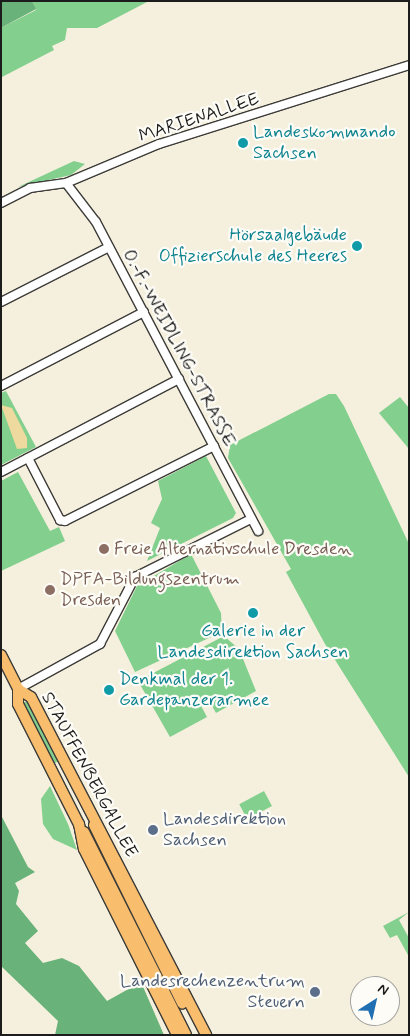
<!DOCTYPE html>
<html>
<head>
<meta charset="utf-8">
<style>
	body { margin:0 }
	#map { position:relative; width:410px; height:1036px; overflow:hidden; background:#f5f0dd; font-family:Mynerve,sans-serif }
	div>[style] { position:absolute }
	.green>* { inset:0; background:#82cf8e; transform-origin:0 0 }
	.forest>* { inset:0; background:#69b279 }
	.sand>* { inset:0; background:#eeda9e }
	.roads { filter:drop-shadow(1px 0 #3d3c39) drop-shadow(-1px 0 #3d3c39) drop-shadow(0 1px #3d3c39) drop-shadow(0 -1px #3d3c39) }
	.minor>* { height:8px; margin:-4px; padding:0 4px; transform-origin:4px; border-radius:4px; background:#fff }
	.major>* { height:10px; margin:-5px; padding:0 5px; transform-origin:5px; border-radius:5px; background:#f9be6d }
	.dots>* { width:14px; height:14px; translate:-50% -50%; box-sizing:border-box; border:2px solid #fdfcf7; border-radius:50% }
	span { translate:-50% -50%; white-space:nowrap; text-align:center; line-height:1.15; -webkit-text-stroke:4.5px #fdfcf7; paint-order:stroke }
	.street-label { font-size:18px; color:#1c1c1c }
	.culture-label { font-size:18px; color:#0d838f }
	.left { translate:0 -50%; text-align:left }
	.right { translate:-100% -50%; text-align:right }
	.education-label { font-size:18px; color:#785e54 }
	.service-label { font-size:18px; color:#4e5e75 }
	.frame { position:absolute; inset:0; border:2px solid #1c1c1c; pointer-events:none }
	.north { position:absolute; left:350px; top:976px; width:50px; height:50px; box-sizing:border-box; background:#fdfcf7; border:1px solid #a3a29f; border-radius:50%; rotate:35deg; font-size:14px; font-weight:700; line-height:20px; text-align:center; color:#1c1c1c }
	.north::after { content:''; display:block; margin:auto; width:18px; height:22px; background:#1f6fb2; clip-path:polygon(50% 0,100% 100%,50% 72%,0 100%) }
</style>
</head>
<body>
<div id="map">
	<div class="green">
		<i style="clip-path:polygon(32px 1px,149px 1px,97px 28px,67px 28px,65px 40px,52px 46px,54px 50px,2px 77px,1px 28px,36px 10px)"></i>
		<i style="clip-path:polygon(74px 161px,85px 164px,71px 175px,18px 187px)"></i>
		<i style="clip-path:polygon(6px 391px,36px 447px,1px 465px,1px 393px)"></i>
		<i style="clip-path:polygon(329px 394px,336px 394px,344px 406px,409px 544px,409px 777px,325px 644px,286px 572px,291px 569px,228px 458px,230px 445px)"></i>
		<i style="clip-path:polygon(400px 397px,409px 408px,409px 449px,379px 413px)"></i>
		<i style="clip-path:polygon(206px 456px,236px 513px,233px 518px,147px 561px,160px 528px,151px 523px,162px 499px,158px 481px)"></i>
		<i style="clip-path:polygon(18px 472px,50px 531px,59px 527px,65px 541px,1px 571px,1px 481px)"></i>
		<i style="clip-path:polygon(191px 554px,221px 613px,222px 632px,135px 672px,115px 631px,137px 586px)"></i>
		<i style="clip-path:polygon(224px 636px,239px 649px,256px 691px,216px 713px,207px 697px,199px 702px,207px 717px,170px 737px,138px 681px)"></i>
		<i style="left:27px;top:701px;width:68px;height:4px;rotate:63deg"></i>
		<i style="clip-path:polygon(50px 786px,68px 824px,77px 850px,53px 839px,43px 824px,41px 799px)"></i>
		<i style="left:264px;top:791px;width:17px;height:28px;rotate:62deg"></i>
		<i style="clip-path:polygon(409px 912px,399px 920px,409px 938px,408px 955px,397px 935px,390px 938px,383px 926px)"></i>
	</div>
	<div class="forest">
		<i style="clip-path:polygon(1px 1px,32px 1px,36px 9px,1px 28px)"></i>
		<i style="clip-path:polygon(1px 803px,2px 817px,28px 867px,35px 872px,15px 883px,19px 891px,16px 904px,38px 931px,25px 943px,43px 963px,62px 958px,79px 966px,107px 1001px,141px 982px,164px 1035px,55px 1035px,58px 1021px,1px 966px)"></i>
	</div>
	<div class="sand">
		<i style="clip-path:polygon(1px 405px,12px 408px,27px 438px,27px 448px,17px 449px)"></i>
	</div>
	<div class="roads">
		<div class="minor">
			<i style="left:66px;top:183px;width:49px;rotate:52.4deg"></i>
			<i style="left:96px;top:222px;width:349px;rotate:62.3deg"></i>
			<i style="left:1px;top:203px;width:33px;rotate:-27deg"></i>
			<i style="left:30px;top:188px;width:36px;rotate:-8deg"></i>
			<i style="left:66px;top:183px;width:101px;rotate:-22.8deg"></i>
			<i style="left:159px;top:144px;width:262px;rotate:-17.5deg"></i>
			<i style="left:1px;top:302px;width:121px;rotate:-27deg"></i>
			<i style="left:1px;top:386px;width:161px;rotate:-27.4deg"></i>
			<i style="left:28px;top:458px;width:70px;rotate:62.7deg"></i>
			<i style="left:60px;top:520px;width:5px;rotate:11deg"></i>
			<i style="left:65px;top:521px;width:167px;rotate:-26.7deg"></i>
			<i style="left:1px;top:472px;width:201px;rotate:-27.6deg"></i>
			<i style="left:18px;top:689px;width:94px;rotate:-28.8deg"></i>
			<i style="left:100px;top:644px;width:76px;rotate:-62.4deg"></i>
			<i style="left:135px;top:577px;width:130px;rotate:-26.6deg"></i>
		</div>
		<div class="major">
			<i style="left:1px;top:655px;width:38px;rotate:63deg"></i>
			<i style="left:18px;top:689px;width:15px;rotate:90deg"></i>
			<i style="left:18px;top:704px;width:135px;rotate:63.1deg"></i>
			<i style="left:79px;top:824px;width:25px;rotate:79deg"></i>
			<i style="left:84px;top:849px;width:208px;rotate:63.4deg"></i>
			<i style="left:18px;top:689px;width:15px;rotate:32deg"></i>
			<i style="left:31px;top:697px;width:381px;rotate:62.6deg"></i>
			<i style="left:94px;top:825px;width:199px;rotate:63.7deg"></i>
			<i style="left:84px;top:832px;width:227px;rotate:63.3deg"></i>
		</div>
	</div>
	<div class="dots">
		<i style="left:243px;top:143px;background:#0f9aa8"></i>
		<i style="left:357px;top:246px;background:#0f9aa8"></i>
		<i style="left:104px;top:549px;background:#8d6e63"></i>
		<i style="left:50px;top:590px;background:#8d6e63"></i>
		<i style="left:253px;top:613px;background:#0f9aa8"></i>
		<i style="left:109px;top:690px;background:#0f9aa8"></i>
		<i style="left:153px;top:830px;background:#5c6f8a"></i>
		<i style="left:315px;top:992px;background:#5c6f8a"></i>
	</div>
	<div class="street-label">
		<span style="left:199px;top:118px;rotate:-18deg">MARIENALLEE</span>
		<span style="left:179px;top:348px;rotate:62deg">O.-F.-WEIDLING-STRASSE</span>
		<span style="left:89px;top:775px;rotate:62deg">STAUFFENBERGALLEE</span>
	</div>
	<div class="culture-label">
		<span class="left" style="left:253px;top:143px">Landeskommando<br>Sachsen</span>
		<span class="right" style="left:347px;top:246px">Hörsaalgebäude<br>Offizierschule des Heeres</span>
		<span style="left:253px;top:642px">Galerie in der<br>Landesdirektion Sachsen</span>
		<span class="left" style="left:119px;top:690px">Denkmal der 1.<br>Gardepanzerarmee</span>
	</div>
	<div class="education-label">
		<span class="left" style="left:114px;top:549px">Freie Alternativschule Dresden</span>
		<span class="left" style="left:60px;top:590px">DPFA-Bildungszentrum<br>Dresden</span>
	</div>
	<div class="service-label">
		<span class="left" style="left:163px;top:830px">Landesdirektion<br>Sachsen</span>
		<span class="right" style="left:305px;top:992px">Landesrechenzentrum<br>Steuern</span>
	</div>
	<div class="frame"></div>
	<div class="north">N</div>
</div>
</body>
</html>
